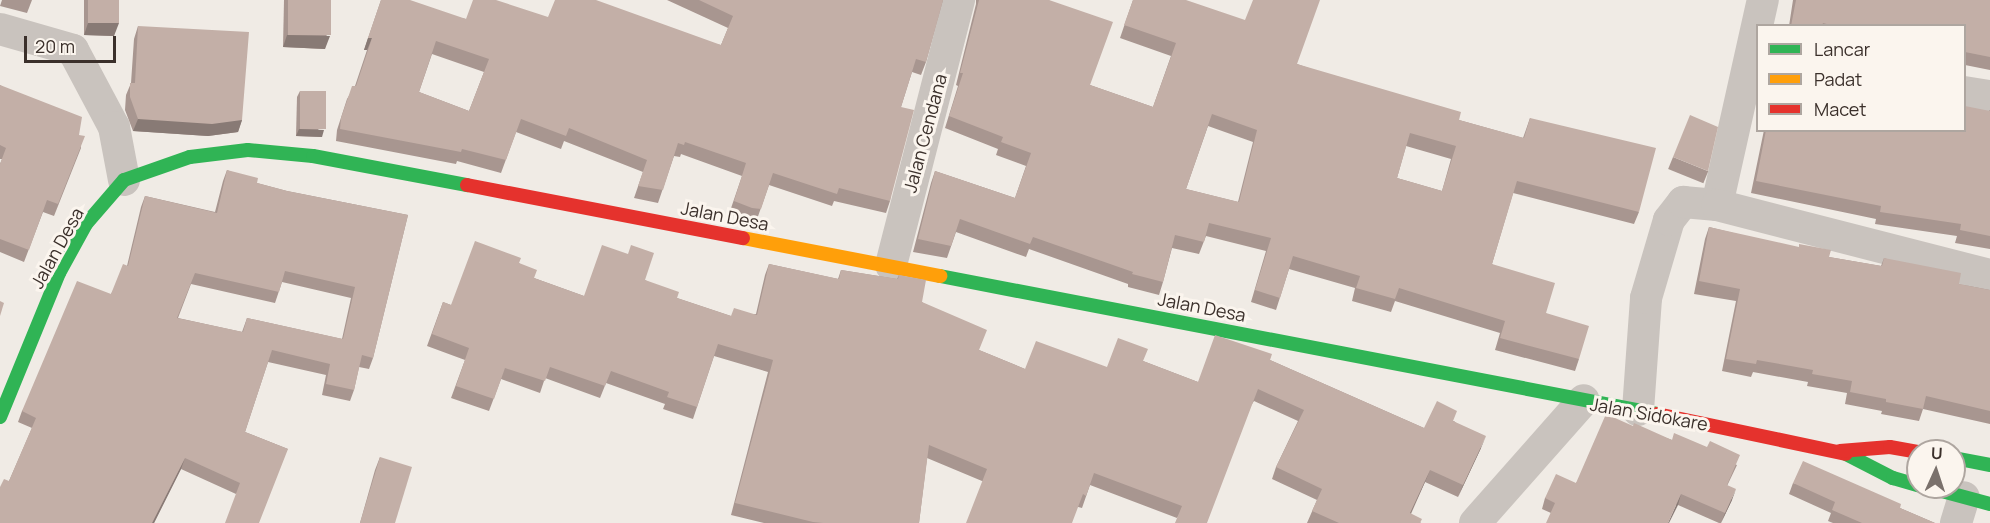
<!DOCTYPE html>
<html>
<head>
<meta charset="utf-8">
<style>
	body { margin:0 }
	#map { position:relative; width:1990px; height:523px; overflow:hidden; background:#f0ebe5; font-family:Manrope,sans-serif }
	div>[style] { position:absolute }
	.street>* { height:32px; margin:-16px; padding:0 16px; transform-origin:16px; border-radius:16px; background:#c9c3be }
	.fast>* { height:14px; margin:-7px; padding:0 7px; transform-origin:7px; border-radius:7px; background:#30b455 }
	.slow>* { height:14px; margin:-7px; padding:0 7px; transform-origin:7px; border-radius:7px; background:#ff9f0a }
	.jam>* { height:14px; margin:-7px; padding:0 7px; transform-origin:7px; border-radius:7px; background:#e5322d }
	.wall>* { inset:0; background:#a89690; transform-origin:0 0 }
	.shaded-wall>* { inset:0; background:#887a75 }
	.building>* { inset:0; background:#c3afa7; transform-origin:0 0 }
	span { translate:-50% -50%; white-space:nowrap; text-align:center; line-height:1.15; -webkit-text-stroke:6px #fbf5ee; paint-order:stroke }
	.street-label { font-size:18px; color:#3b302b }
	.legend { position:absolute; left:1756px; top:24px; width:210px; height:108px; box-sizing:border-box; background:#fbf5ee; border:2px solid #aea6a0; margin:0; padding:8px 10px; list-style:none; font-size:18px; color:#3b302b }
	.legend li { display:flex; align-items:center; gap:12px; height:30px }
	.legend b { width:30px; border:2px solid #aea6a0 }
	.north { position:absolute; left:1906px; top:439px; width:60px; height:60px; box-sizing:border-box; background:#fbf5ee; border:2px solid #aea6a0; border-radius:50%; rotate:3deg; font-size:16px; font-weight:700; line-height:24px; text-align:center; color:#3b302b }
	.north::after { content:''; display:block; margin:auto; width:21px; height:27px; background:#7a716c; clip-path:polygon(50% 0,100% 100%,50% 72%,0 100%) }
	.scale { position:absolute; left:24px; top:36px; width:92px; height:27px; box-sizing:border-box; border:3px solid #3b302b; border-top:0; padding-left:8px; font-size:18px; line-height:21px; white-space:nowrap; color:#3b302b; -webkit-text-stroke:4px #fbf5ee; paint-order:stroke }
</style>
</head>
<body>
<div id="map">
	<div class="street">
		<i style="left:0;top:29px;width:76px;rotate:16deg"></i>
		<i style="left:73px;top:50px;width:87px;rotate:62deg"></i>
		<i style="left:114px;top:127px;width:54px;rotate:79.3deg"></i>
		<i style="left:1964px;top:92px;width:26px;rotate:9deg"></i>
		<i style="left:1717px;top:205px;width:210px;rotate:-77.4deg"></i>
		<i style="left:891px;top:265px;width:274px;rotate:-75.6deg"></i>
		<i style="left:1638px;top:410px;width:112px;rotate:-85.9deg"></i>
		<i style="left:1646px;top:298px;width:81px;rotate:-73.6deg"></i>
		<i style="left:1669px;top:220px;width:23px;rotate:-52deg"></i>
		<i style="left:1683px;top:202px;width:34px;rotate:5deg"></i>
		<i style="left:1717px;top:205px;width:282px;rotate:14.4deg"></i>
		<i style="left:1475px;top:523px;width:164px;rotate:-48.5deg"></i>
		<i style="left:1956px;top:523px;width:27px;rotate:-73deg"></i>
	</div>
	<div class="fast">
		<i style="left:940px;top:276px;width:730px;rotate:10.89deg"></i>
		<i style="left:0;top:417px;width:156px;rotate:-67.7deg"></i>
		<i style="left:59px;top:273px;width:56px;rotate:-61.1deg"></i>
		<i style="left:86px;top:224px;width:58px;rotate:-49.2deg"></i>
		<i style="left:124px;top:180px;width:70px;rotate:-19.2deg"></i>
		<i style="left:190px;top:157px;width:58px;rotate:-6.9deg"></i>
		<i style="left:248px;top:150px;width:65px;rotate:5.3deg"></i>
		<i style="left:313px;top:156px;width:157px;rotate:10.7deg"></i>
		<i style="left:1846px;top:454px;width:53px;rotate:27.1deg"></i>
		<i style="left:1893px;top:478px;width:26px;rotate:16deg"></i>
		<i style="left:1954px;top:458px;width:37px;rotate:11deg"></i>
		<i style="left:1927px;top:487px;width:65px;rotate:15.1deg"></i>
	</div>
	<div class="slow">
		<i style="left:743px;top:238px;width:201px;rotate:10.9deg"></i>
	</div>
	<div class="jam">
		<i style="left:467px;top:185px;width:281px;rotate:10.9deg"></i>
		<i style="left:1657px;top:414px;width:193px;rotate:11.9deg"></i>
		<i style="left:1840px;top:451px;width:50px;rotate:-4.6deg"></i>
		<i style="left:1890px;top:447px;width:28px;rotate:10deg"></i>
	</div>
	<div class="wall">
		<i style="clip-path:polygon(2px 0,32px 0,27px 13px,0 6px)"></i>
		<i style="clip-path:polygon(84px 0,119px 0,114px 36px,84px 35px)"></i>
		<i style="clip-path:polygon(284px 0,331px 0,325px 49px,283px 47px)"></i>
		<i style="clip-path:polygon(evenodd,381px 0,466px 19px,548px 17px,721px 45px,728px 28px,667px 0,943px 0,926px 62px,921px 75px,912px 72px,901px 107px,890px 201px,886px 213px,834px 201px,832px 206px,769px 185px,756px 222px,748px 220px,729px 214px,742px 176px,681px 154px,680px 157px,674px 156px,658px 203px,634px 198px,643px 172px,564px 141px,561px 149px,516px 132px,501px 173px,457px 161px,456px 164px,336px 141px,337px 130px,347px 99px,355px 86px,367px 50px,364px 50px,381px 0,432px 54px,484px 72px,469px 111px,419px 92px,432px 54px)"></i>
		<i style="clip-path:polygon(evenodd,976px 0,1049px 0,1090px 85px,1153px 107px,1171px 56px,1120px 38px,1133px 0,1297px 64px,1459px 120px,1523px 138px,1530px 118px,1639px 212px,1634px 224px,1513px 193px,1492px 264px,1546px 313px,1579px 359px,1575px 371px,1495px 350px,1500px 333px,1395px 301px,1391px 312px,1352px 301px,1355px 288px,1289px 269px,1276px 310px,1251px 302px,1266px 251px,1206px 236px,1199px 254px,1172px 248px,1163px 282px,1159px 295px,1128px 287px,1128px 284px,1029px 249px,1026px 257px,956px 232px,947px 258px,913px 252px,931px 183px,935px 171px,1015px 198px,1026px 166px,996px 155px,998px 149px,945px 128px,958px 86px,956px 85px,976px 4px,976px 0,1208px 126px,1253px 142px,1238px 202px,1186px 189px,1208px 126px,976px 0,1406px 146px,1451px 159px,1442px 191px,1397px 178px,1406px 146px)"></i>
		<i style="clip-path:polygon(1793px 0,1990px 0,1990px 70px,1965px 65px,1965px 26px,1789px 26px)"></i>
		<i style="clip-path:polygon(138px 26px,242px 120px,238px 132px,208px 136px,133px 131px,125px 110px,126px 95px,131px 83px,134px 39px)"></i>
		<i style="clip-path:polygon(0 85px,79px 135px,81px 148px,54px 216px,43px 212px,24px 262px,0 252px,0 164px,2px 159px,0 159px)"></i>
		<i style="clip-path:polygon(300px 91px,322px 137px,296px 136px,297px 97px)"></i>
		<i style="clip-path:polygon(1990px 110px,1990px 249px,1955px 243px,1957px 236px,1875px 224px,1876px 219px,1751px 193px,1764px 130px,1965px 130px)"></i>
		<i style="left:1673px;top:157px;width:38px;height:13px;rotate:22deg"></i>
		<i style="clip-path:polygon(evenodd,227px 170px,257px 183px,287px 191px,408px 215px,373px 358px,369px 369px,359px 367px,354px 390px,350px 401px,322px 395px,326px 375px,268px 362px,245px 432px,288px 449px,236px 494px,181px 469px,154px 523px,0 523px,9px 481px,32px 428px,18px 422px,22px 411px,111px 294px,127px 266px,141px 207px,145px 196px,215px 212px,223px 181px,227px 170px,282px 282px,351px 298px,342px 339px,247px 318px,242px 332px,178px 318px,191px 284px,275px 303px,282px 282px)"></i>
		<i style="clip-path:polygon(1709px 227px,1829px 257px,1881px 266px,1884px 258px,1959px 284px,1990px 290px,1990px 424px,1923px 409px,1919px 421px,1881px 414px,1882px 411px,1845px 404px,1847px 393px,1807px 386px,1808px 382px,1753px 372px,1751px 377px,1722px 371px,1736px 301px,1694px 294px,1705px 239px)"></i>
		<i style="clip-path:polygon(519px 263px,534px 278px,584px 296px,645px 280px,677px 298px,731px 316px,756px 314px,765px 275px,769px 264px,838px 279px,841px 270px,897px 279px,899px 275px,922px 302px,979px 350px,1025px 369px,1107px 367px,1143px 361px,1198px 382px,1270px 360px,1424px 428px,1454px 421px,1481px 448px,1458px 497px,1425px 482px,1411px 514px,1421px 523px,1307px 523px,1317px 500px,1272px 479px,1276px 467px,1298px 421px,1254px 401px,1177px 518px,1090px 485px,1082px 508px,982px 481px,927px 458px,919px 523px,764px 523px,731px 515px,768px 372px,714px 356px,693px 419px,663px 409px,665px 404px,606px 383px,600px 398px,545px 378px,540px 393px,501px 379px,489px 411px,451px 398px,465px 360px,427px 346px,443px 302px,451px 305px)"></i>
		<i style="clip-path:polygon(1633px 426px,1672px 440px,1737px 465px,1727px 486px,1732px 500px,1721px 523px,1719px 523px,1678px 505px,1551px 513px,1542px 509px,1545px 498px,1576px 483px)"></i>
		<i style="clip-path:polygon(380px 457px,395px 523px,360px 523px,375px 470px)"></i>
		<i style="clip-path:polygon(1793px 483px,1900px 508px,1935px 523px,1833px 523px,1828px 521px,1831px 513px,1789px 494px)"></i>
	</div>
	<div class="shaded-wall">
		<i style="clip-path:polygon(88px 23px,119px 23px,114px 36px,84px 35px)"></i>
		<i style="clip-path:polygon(287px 35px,330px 36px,325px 49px,283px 47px)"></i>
		<i style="clip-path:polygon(368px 38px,372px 38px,367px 50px,364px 50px)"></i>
		<i style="clip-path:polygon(138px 119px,242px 120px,238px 132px,208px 136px,133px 131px)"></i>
		<i style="clip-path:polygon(299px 129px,324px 130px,322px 137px,296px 136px)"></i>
		<i style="clip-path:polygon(1486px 436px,1481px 448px,1458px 497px,1463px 485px)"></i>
		<i style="clip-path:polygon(185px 458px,181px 469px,154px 523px,152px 523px)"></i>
		<i style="clip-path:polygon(1430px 470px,1425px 482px,1406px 523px,1410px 513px)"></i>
		<i style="clip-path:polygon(1736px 489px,1732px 500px,1721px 523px,1725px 513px)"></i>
		<i style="clip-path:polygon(1681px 494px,1678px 505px,1669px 523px,1668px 523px)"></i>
	</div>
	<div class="building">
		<i style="left:88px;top:0;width:31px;height:23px"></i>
		<i style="left:288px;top:0;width:43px;height:35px"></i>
		<i style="clip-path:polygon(evenodd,381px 0,410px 0,466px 19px,473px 0,496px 0,548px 17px,555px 0,596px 0,721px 45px,733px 16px,699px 0,943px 0,926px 62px,916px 59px,901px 107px,914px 110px,890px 201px,839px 188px,837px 194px,773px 173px,761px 209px,752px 208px,734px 201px,746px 163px,685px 142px,684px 145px,678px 143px,663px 190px,638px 186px,647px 160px,569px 128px,566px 136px,521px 119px,506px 160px,462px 149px,461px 152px,340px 129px,341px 118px,352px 86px,356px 86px,372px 38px,368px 38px,381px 0,436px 41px,489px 59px,469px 111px,419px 92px,436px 41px)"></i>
		<i style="clip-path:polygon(evenodd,979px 0,1049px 0,1113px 22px,1090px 85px,1153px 107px,1176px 43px,1124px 25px,1133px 0,1186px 0,1245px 20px,1253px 0,1320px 0,1297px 64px,1461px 112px,1459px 120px,1524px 138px,1530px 118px,1656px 148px,1639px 212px,1517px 181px,1492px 264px,1555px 283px,1546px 313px,1589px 326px,1579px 359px,1500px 338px,1505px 321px,1399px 288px,1395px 299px,1356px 288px,1360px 276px,1293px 256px,1280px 298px,1255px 290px,1271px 238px,1209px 223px,1204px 242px,1175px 235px,1163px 282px,1132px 274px,1133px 272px,1033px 237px,1030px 244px,960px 219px,951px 246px,918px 239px,935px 171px,1015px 198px,1031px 153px,1001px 142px,1003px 137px,949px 116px,963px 73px,960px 73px,979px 0,1212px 114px,1257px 130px,1239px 202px,1186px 189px,1212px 114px,979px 0,1410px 133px,1456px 146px,1442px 191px,1397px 178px,1410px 133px)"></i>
		<i style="clip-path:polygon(1796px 0,1990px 0,1990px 57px,1965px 52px,1965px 26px,1834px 26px,1823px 23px,1822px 26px,1791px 26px)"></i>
		<i style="clip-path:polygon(138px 26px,249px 32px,242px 120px,212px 124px,138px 119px,130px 97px,130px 83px,135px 83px)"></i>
		<i style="clip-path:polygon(0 85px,82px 117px,79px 135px,85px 136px,58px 204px,47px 200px,29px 250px,0 239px,0 164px,6px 148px,0 145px)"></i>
		<i style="left:300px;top:91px;width:26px;height:38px"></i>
		<i style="clip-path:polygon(1965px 106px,1990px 111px,1990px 236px,1960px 230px,1961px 224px,1880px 212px,1881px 206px,1756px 181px,1766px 130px,1965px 130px)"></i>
		<i style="clip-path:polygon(1690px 115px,1718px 127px,1708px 171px,1673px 157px)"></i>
		<i style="clip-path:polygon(evenodd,227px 170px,258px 178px,257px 183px,287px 191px,408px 215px,373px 358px,362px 355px,354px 390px,326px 384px,330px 364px,272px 350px,245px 432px,288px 449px,259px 523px,225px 523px,240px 483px,185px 458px,152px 523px,0 523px,0 487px,4px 479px,9px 481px,36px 418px,22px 411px,77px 281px,111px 294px,123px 264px,128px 266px,145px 196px,217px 213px,227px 170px,285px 271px,355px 287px,343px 339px,247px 318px,243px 332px,177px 318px,195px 273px,279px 292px,285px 271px)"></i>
		<i style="clip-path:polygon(1709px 227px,1799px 247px,1799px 244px,1831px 250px,1829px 257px,1882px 266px,1884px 258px,1956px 272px,1961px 273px,1959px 284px,1990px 290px,1990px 411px,1926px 396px,1923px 409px,1886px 402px,1886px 399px,1850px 392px,1852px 381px,1812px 374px,1813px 370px,1757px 360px,1756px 364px,1726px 359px,1740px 289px,1699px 281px)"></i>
		<i style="clip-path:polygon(475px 241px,521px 258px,519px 263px,537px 270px,534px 278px,584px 296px,602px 245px,628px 254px,631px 245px,654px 253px,645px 280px,679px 292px,677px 298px,731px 316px,734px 308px,757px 315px,769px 264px,839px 279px,841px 270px,898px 279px,899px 275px,926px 280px,922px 302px,987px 330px,979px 350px,1025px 369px,1036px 341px,1107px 367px,1118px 338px,1148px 349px,1143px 361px,1198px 382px,1215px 335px,1272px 354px,1270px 360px,1424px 428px,1437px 401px,1457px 411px,1453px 421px,1486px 436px,1463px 485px,1430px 470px,1410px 513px,1422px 519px,1420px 523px,1339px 523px,1312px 511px,1322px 489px,1276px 467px,1304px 410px,1258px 389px,1207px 523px,1175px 523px,1182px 506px,1094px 473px,1086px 496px,1083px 494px,1072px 523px,966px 523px,987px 469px,929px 445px,919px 523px,823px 523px,813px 522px,735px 503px,773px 360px,718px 344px,697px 407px,667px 397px,669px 392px,611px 371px,605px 386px,550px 367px,545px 381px,505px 368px,494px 399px,456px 386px,469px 348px,432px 334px,443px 302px,451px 305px)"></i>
		<i style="clip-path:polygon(0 301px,4px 303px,0 316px)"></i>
		<i style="clip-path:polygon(1606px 414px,1633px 426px,1634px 423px,1672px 440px,1674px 433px,1707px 447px,1710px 441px,1740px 455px,1727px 485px,1736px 489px,1725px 513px,1681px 494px,1668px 523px,1546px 523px,1555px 503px,1545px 498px,1556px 474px,1576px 483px)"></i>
		<i style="clip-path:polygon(380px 457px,412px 467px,395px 523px,360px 523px)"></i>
		<i style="clip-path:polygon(1803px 461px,1901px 504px,1900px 508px,1935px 523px,1862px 523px,1832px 510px,1835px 502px,1793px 483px)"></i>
	</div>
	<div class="street-label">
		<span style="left:925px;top:133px;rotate:-75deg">Jalan Cendana</span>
		<span style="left:725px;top:216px;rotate:11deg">Jalan Desa</span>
		<span style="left:57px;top:248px;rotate:-61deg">Jalan Desa</span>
		<span style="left:1202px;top:307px;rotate:11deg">Jalan Desa</span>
		<span style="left:1649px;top:414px;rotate:10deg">Jalan Sidokare</span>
	</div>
	<ul class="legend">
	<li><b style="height:8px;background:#30b455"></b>Lancar</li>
	<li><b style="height:8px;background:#ff9f0a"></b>Padat</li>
	<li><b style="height:8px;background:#e5322d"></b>Macet</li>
	</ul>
	<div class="north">U</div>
	<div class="scale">20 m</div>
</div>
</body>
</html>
